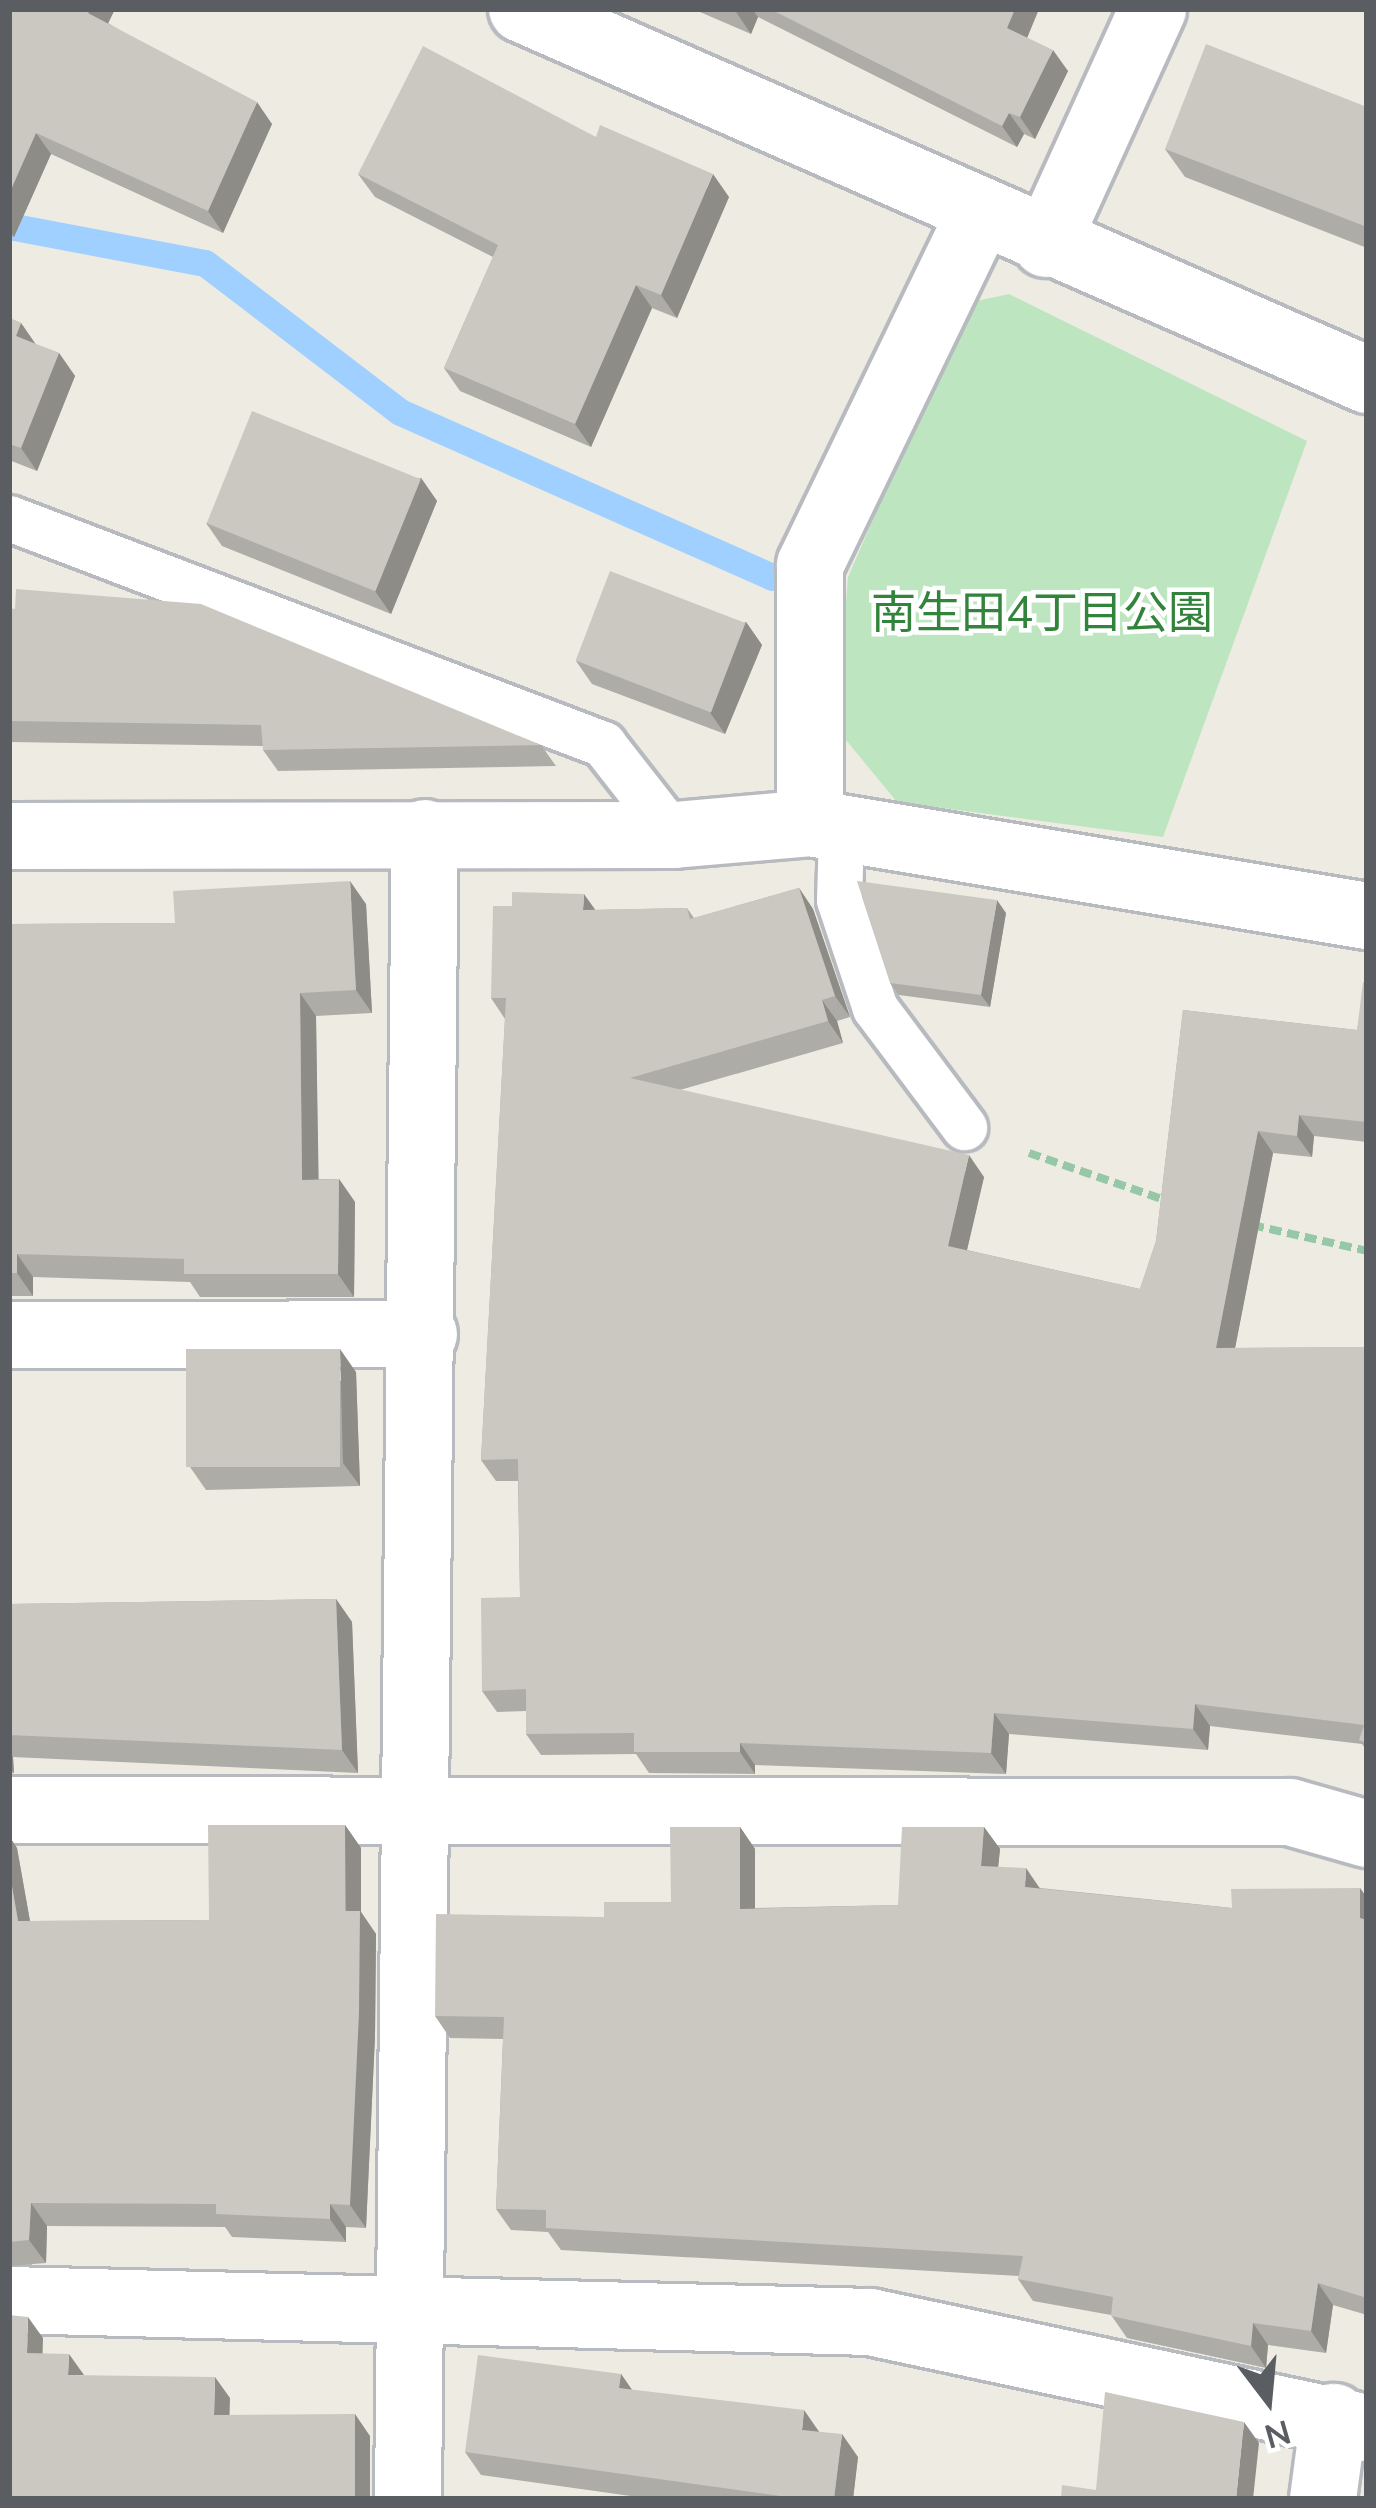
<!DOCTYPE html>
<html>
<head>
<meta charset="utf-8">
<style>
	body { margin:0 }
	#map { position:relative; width:1376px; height:2508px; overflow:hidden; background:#eeece2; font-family:Mulish,"Noto Sans JP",sans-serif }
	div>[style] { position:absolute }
	.green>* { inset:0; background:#bde6c0 }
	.stream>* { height:27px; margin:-13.5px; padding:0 13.5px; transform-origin:13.5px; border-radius:13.5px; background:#a0d0ff }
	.path>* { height:8px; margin-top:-4px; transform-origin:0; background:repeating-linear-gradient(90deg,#96c7a7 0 12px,transparent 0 18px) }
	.roads { filter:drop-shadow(3px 0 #b7babf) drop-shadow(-3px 0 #b7babf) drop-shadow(0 3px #b7babf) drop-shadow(0 -3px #b7babf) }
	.service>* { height:45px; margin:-22.5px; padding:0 22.5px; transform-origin:22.5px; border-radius:22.5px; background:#fff }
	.minor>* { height:66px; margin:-33px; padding:0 33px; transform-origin:33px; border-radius:33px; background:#fff }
	.tertiary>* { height:66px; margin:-33px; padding:0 33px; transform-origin:33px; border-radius:33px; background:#fff }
	.wall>* { inset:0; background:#aeaca6 }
	.shaded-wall>* { inset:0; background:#8d8c87 }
	.building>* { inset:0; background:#cac8c1; transform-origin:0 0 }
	span { translate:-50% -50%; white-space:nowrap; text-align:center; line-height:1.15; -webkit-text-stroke:9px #fff; paint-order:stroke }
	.park-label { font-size:45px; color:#32833b }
	.frame { position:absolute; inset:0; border:12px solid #5a5e63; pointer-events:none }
	.north { position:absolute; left:1208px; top:2340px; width:120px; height:120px; -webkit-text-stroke:9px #fff; paint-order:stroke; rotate:164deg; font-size:33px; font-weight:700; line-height:48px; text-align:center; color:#5a5e63 }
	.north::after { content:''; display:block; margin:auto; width:42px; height:54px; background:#5a5e63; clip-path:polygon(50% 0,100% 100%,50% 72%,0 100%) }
</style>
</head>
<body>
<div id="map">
	<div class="green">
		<i style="clip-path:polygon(1009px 294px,1307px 441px,1163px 837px,897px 802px,836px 728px,848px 577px,967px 303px)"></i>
	</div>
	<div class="stream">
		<i style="left:9px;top:226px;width:199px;rotate:10.7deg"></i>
		<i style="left:205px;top:263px;width:245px;rotate:37.4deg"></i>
		<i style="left:400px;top:412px;width:407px;rotate:23.9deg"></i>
	</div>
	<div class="path">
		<i style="left:1029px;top:1153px;width:147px;rotate:19.1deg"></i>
		<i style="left:1252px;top:1225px;width:118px;rotate:12.7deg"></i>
	</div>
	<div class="roads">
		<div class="service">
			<i style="left:9px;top:518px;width:636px;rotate:20.83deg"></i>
			<i style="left:603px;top:744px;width:115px;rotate:52deg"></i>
			<i style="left:841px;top:833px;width:67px;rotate:91.7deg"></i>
			<i style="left:839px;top:900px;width:114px;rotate:71.6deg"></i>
			<i style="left:875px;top:1008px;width:149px;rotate:53.2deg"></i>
		</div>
		<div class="minor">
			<i style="left:1046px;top:244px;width:258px;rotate:-65.5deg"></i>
			<i style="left:810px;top:823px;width:258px;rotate:-90deg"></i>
			<i style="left:810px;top:565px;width:392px;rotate:-64.2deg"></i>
			<i style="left:9px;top:836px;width:665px;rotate:-0.09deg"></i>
			<i style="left:674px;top:835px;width:137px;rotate:-5deg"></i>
			<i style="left:810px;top:823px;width:565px;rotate:9.48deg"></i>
			<i style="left:9px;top:1335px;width:415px;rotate:-0.1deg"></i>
			<i style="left:9px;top:1810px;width:1281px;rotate:0.09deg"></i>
			<i style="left:1290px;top:1812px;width:80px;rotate:15.9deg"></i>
			<i style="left:9px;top:2300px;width:861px;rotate:1.46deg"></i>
			<i style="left:870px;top:2322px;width:508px;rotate:12.04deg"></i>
			<i style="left:408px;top:2499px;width:1666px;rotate:-89.42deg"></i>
			<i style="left:1323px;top:2499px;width:83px;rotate:-82.4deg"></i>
		</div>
		<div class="tertiary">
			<i style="left:522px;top:9px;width:923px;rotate:23.7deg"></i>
		</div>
	</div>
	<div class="wall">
		<i style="clip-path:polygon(9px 9px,115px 9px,108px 23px,272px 124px,223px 233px,51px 154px,14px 237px,9px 235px)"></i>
		<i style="clip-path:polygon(693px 9px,1039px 9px,1027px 38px,1068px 71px,1035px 139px,1024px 134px,1017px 147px,758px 17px,751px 34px)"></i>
		<i style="clip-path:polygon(1367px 107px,1367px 248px,1185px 177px,1165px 149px)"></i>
		<i style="clip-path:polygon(596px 137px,729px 197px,677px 318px,652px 308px,591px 447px,460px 391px,444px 368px,493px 257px,375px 197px,358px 174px)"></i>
		<i style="clip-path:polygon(9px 318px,21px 323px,35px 344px,59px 353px,75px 376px,37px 471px,9px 460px)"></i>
		<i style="clip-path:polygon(421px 478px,437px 501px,391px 614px,222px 546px,206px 523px)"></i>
		<i style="clip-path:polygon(9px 608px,541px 745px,556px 766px,278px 771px,263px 750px,263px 746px,9px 742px)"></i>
		<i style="clip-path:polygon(746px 622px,762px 645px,725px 734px,592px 684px,576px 661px)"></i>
		<i style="clip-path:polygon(799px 888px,813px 909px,850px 1017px,837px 1021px,843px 1043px,680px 1090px,984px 1177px,967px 1250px,1140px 1289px,1156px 1241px,1183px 1010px,1357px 1030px,1367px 983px,1367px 1142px,1314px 1136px,1312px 1157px,1273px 1153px,1235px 1348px,1367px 1347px,1367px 1751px,1362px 1744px,1210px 1726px,1208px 1750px,1009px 1734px,1006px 1774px,755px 1765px,755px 1774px,649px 1773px,636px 1754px,541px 1755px,526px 1734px,526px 1711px,497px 1712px,482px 1691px,520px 1597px,518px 1481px,496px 1481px,481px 1460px,505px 1019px,491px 998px,512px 906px,595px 910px,687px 908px,694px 918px)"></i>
		<i style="clip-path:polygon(366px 904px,372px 1013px,316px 1016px,318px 1179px,339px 1179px,355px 1202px,354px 1297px,200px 1297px,190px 1282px,33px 1277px,33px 1296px,9px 1296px,9px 924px,175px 923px)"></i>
		<i style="clip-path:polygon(1006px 913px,990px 1007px,899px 995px,890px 983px)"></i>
		<i style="clip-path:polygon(356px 1372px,360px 1486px,206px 1490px,190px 1467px)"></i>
		<i style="clip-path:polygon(336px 1599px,352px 1622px,358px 1773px,13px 1757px,14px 1773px,9px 1774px,9px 1604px)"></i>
		<i style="clip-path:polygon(345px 1825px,361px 1848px,361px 1912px,376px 1934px,375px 2036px,366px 2228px,346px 2227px,346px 2242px,232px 2237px,225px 2227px,47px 2226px,46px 2263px,9px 2266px,9px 1836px,17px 1848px,30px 1921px,209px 1920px)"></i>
		<i style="clip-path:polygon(740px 1827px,755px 1849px,755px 1908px,898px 1905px,984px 1827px,1000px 1849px,998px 1867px,1040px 1888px,1232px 1908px,1360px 1888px,1367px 1898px,1367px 2315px,1333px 2305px,1326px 2353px,1268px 2345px,1266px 2368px,1127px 2338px,1111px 2315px,1033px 2301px,1018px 2279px,1019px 2276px,561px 2250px,548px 2232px,511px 2230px,496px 2209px,503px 2039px,450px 2038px,435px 2016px,604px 1917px,671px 1902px)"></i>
		<i style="clip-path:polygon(621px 2374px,632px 2390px,819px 2432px,858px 2457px,853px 2499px,652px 2499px,481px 2475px,465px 2452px)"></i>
	</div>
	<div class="shaded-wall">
		<i style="clip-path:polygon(90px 9px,115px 9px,103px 34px,88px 13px)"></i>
		<i style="clip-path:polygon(737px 9px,752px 9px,758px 17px,751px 34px,736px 12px)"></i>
		<i style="clip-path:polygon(1015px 9px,1039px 9px,1022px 50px,1007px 28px)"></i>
		<i style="clip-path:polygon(1053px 50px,1068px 71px,1035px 139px,1020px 117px)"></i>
		<i style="clip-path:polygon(257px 102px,272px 124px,223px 233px,208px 211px)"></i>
		<i style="clip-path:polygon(1009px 113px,1024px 134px,1017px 147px,1002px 126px)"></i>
		<i style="clip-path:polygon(36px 133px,51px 154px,14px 237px,9px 229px,9px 194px)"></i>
		<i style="clip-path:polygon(713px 174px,729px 197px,677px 318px,661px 295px)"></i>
		<i style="clip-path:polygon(636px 285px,652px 308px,591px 447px,575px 424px)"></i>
		<i style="clip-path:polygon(21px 323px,37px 346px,16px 336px)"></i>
		<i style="clip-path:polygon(59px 353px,75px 376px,37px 471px,21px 448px)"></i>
		<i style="clip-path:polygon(421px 478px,437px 501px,391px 614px,375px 591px)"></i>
		<i style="clip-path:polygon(746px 622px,762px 645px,725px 734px,709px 711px)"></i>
		<i style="clip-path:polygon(350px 881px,366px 904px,372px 1013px,356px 990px)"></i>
		<i style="clip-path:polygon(799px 888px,813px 909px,850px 1017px,835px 996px)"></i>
		<i style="clip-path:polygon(584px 894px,599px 915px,583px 910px)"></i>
		<i style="clip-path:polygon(997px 900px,1006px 913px,990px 1007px,981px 995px)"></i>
		<i style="clip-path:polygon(300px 993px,316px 1016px,319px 1203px,302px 1180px)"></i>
		<i style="clip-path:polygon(822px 1000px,837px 1021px,843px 1043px,828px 1021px)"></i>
		<i style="clip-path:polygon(1299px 1115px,1314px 1136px,1312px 1157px,1297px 1136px)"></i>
		<i style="clip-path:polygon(1258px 1131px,1273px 1153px,1231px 1369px,1216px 1348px)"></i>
		<i style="clip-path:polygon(969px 1155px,984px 1177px,963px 1267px,948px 1246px)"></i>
		<i style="clip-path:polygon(339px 1179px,355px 1202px,354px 1297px,338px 1274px)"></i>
		<i style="clip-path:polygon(17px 1254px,33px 1277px,33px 1296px,17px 1273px)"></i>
		<i style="clip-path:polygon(340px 1349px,356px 1372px,360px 1486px,343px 1463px)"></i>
		<i style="clip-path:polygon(336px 1599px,352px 1622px,358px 1773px,342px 1750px)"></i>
		<i style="clip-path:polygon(1195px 1704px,1210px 1726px,1208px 1750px,1193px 1729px)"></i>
		<i style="clip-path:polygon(994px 1713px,1009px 1734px,1006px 1774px,991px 1753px)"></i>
		<i style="clip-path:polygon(740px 1743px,755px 1765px,755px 1774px,740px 1752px)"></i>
		<i style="clip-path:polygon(9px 1752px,13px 1757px,14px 1773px,9px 1766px)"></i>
		<i style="clip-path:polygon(345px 1825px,361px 1848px,361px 1912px,376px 1934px,375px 2036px,366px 2228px,350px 2205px)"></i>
		<i style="clip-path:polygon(740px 1827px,755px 1849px,755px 1931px,740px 1909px)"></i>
		<i style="clip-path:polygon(984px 1827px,1000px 1849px,996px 1888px,981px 1866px)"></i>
		<i style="clip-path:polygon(9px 1836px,17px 1848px,34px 1944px,18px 1921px,9px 1869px)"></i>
		<i style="clip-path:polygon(1026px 1868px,1041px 1890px,1025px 1887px)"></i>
		<i style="clip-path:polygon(1360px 1888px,1367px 1898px,1367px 1928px,1360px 1918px)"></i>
		<i style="clip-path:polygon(31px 2203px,47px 2226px,46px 2263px,29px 2240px)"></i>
		<i style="clip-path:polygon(330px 2204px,346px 2227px,346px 2242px,330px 2219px)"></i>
		<i style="clip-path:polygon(1318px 2283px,1333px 2305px,1326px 2353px,1311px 2331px)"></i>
		<i style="clip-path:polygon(28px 2317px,43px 2338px,42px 2374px,27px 2353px)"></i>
		<i style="clip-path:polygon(1253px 2323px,1268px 2345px,1266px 2368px,1251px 2346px)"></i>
		<i style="clip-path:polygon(69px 2354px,84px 2375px,68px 2375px)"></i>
		<i style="clip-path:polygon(621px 2374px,637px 2397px,619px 2388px)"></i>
		<i style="clip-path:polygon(215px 2377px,230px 2398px,229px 2437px,214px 2415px)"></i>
		<i style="clip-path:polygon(804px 2410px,820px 2433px,802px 2430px)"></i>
		<i style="clip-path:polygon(355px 2414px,370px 2436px,370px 2499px,355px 2499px)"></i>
		<i style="clip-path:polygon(1244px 2422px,1259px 2443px,1253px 2499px,1236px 2499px)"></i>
		<i style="clip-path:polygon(842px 2434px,858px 2457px,853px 2499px,834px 2499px)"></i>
	</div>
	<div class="building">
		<i style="clip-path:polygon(9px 9px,90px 9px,88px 13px,257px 102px,208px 211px,36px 133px,9px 194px)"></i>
		<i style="clip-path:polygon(770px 9px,1015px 9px,1007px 28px,1053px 50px,1020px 117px,1009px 113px,1002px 126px)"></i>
		<i style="clip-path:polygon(1206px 44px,1367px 107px,1367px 227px,1165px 149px)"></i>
		<i style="clip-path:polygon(423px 46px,596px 137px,600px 125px,713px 174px,661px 295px,636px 285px,575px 424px,444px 368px,498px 245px,358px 174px)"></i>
		<i style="clip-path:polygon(9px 318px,21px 323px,16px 336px,59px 353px,21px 448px,9px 444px)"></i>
		<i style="left:252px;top:411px;width:182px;height:121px;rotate:22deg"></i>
		<i style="left:610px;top:571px;width:145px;height:96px;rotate:21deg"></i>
		<i style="clip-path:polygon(16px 589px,201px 604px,541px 745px,263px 750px,261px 725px,9px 721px,9px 608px,15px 609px)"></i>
		<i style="clip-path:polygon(350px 881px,356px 990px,300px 993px,302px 1180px,339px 1179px,338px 1274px,184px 1274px,184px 1259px,17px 1254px,17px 1273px,9px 1273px,9px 924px,175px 923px,173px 891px)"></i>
		<i style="clip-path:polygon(857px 881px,997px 900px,981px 995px,890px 983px)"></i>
		<i style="clip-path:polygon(799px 888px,835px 996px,822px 1000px,828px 1021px,630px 1078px,969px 1155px,948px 1246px,1140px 1289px,1156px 1241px,1183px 1010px,1357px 1030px,1363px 982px,1367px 983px,1367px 1122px,1299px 1115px,1297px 1136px,1258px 1131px,1216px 1348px,1367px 1347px,1367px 1743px,1359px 1740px,1364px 1725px,1195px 1704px,1193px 1729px,994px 1713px,991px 1753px,740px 1743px,740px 1752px,634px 1752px,634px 1733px,526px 1734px,526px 1689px,482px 1691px,481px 1598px,520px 1597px,518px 1459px,481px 1460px,506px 998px,491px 998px,493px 906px,512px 906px,512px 892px,584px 894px,583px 910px,687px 908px,690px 919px)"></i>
		<i style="left:186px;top:1349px;width:154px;height:118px"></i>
		<i style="clip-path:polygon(336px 1599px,342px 1750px,9px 1735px,9px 1604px)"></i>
		<i style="clip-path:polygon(208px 1825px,345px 1825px,345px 1911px,360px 1911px,359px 2013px,350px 2205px,330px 2204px,330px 2219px,216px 2214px,216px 2204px,31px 2203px,29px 2240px,9px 2242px,9px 1869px,18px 1921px,209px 1920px)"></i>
		<i style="clip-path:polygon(670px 1827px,740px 1827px,740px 1909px,898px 1905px,902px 1827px,984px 1827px,981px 1866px,1026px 1868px,1025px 1887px,1232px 1908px,1231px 1889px,1360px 1888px,1360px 1918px,1367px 1920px,1367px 2298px,1318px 2283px,1311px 2331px,1253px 2323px,1251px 2346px,1111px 2316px,1113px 2297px,1018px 2279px,1023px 2256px,546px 2228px,546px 2210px,496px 2209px,504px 2017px,435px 2016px,436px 1914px,604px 1917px,604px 1902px,671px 1902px)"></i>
		<i style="clip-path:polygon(9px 2315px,28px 2317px,27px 2353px,69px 2354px,68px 2375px,215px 2377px,214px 2415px,355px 2414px,355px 2499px,9px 2499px)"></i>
		<i style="clip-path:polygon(478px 2355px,621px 2374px,619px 2388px,804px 2410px,802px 2430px,842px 2434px,834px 2499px,802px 2499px,465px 2452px)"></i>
		<i style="clip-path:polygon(1105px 2392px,1244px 2422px,1236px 2499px,1061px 2499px,1062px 2485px,1096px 2490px)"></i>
	</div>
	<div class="park-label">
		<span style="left:1042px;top:612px">南生田4丁目公園</span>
	</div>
	<div class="frame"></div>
	<div class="north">N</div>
</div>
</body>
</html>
